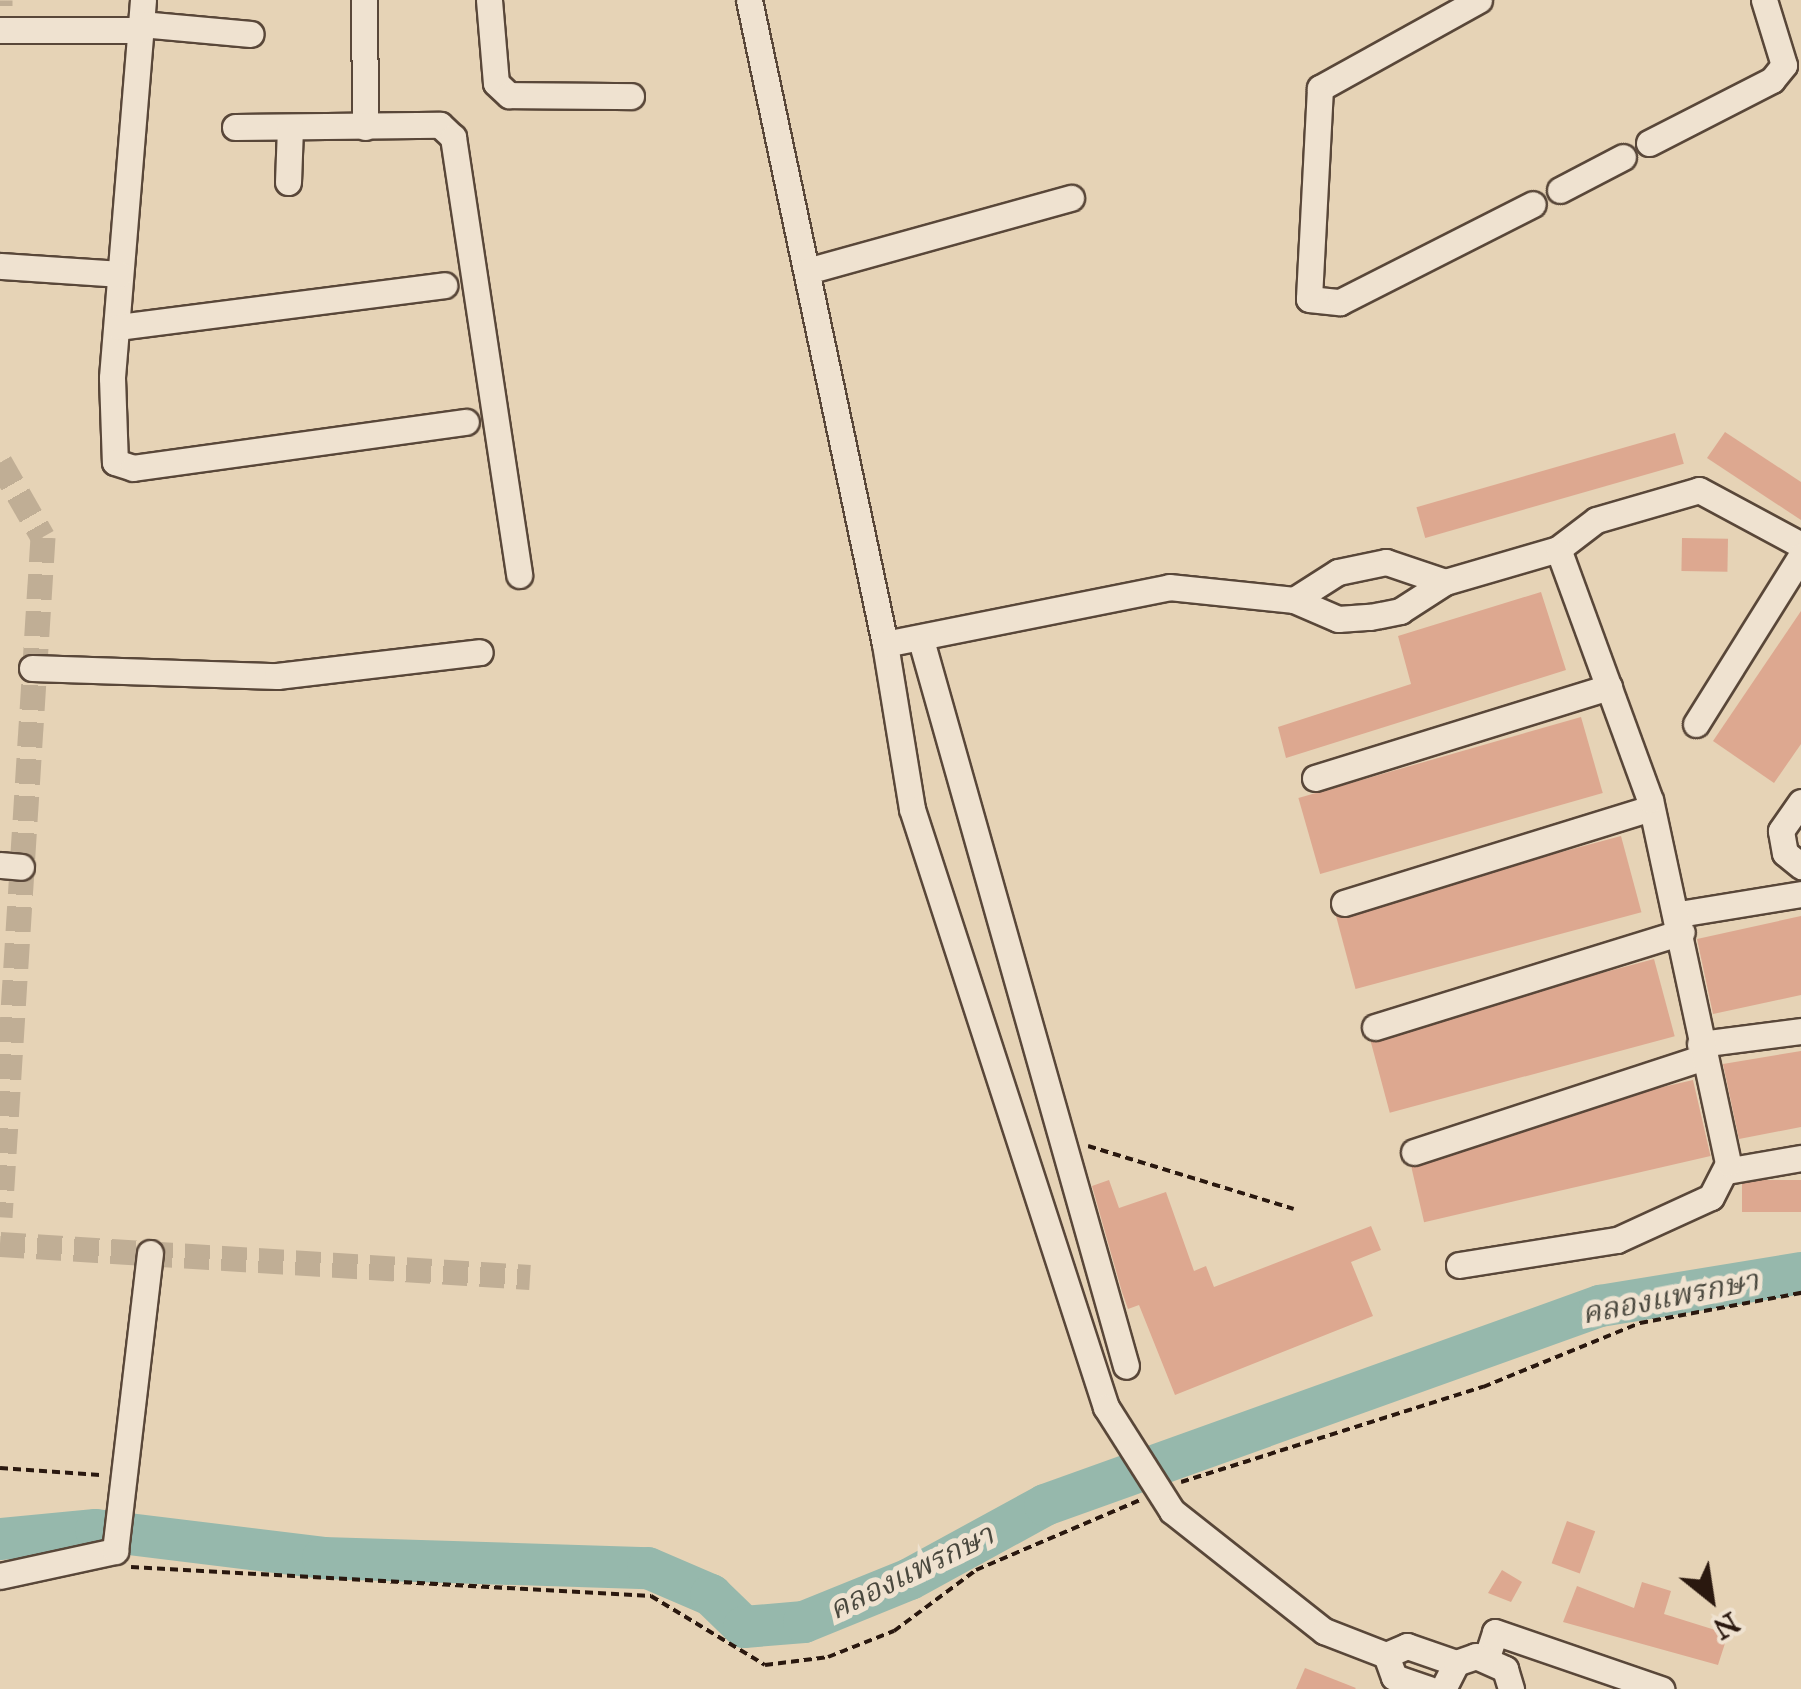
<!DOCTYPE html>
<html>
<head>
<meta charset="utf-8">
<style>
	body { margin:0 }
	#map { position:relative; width:1801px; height:1689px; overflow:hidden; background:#e6d3b6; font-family:"IM FELL Great Primer","Noto Serif Thai",serif }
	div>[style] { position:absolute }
	.river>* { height:42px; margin:-21px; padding:0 21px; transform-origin:21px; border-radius:21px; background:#96b8ac }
	.building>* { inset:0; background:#dda890; transform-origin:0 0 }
	.minor-tunnel>* { height:25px; margin-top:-12.5px; transform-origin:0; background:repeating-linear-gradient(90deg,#c0ae95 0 25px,transparent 0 37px) }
	.path>* { height:4px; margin-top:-2px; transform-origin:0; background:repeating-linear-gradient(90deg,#2a180f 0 8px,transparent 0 13px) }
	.roads { filter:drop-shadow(2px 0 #594739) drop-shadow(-2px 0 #594739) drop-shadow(0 2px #594739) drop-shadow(0 -2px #594739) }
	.minor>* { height:25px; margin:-12.5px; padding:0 12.5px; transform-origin:12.5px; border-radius:12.5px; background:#efe2d0 }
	span { translate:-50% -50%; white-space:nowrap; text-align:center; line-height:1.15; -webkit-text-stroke:10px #efe2d0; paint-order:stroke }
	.water-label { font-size:30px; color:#4a483e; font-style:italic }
	.north { position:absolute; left:1661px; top:1549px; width:100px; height:100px; -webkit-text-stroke:8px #efe2d0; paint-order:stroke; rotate:150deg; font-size:28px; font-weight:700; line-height:40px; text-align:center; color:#2a180f }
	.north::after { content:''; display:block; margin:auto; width:35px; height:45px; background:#2a180f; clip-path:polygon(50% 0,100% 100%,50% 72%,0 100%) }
</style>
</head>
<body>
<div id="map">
	<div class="river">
		<i style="left:0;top:1539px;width:96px;rotate:-5.4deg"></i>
		<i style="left:96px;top:1530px;width:229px;rotate:7deg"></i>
		<i style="left:323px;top:1558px;width:325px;rotate:1.8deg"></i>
		<i style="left:648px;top:1568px;width:69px;rotate:23.2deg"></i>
		<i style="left:711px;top:1595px;width:46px;rotate:44.1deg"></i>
		<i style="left:744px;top:1627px;width:60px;rotate:-4.8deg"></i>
		<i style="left:804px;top:1622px;width:114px;rotate:-22.1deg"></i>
		<i style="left:910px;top:1579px;width:154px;rotate:-28.7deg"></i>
		<i style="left:1045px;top:1505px;width:590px;rotate:-19.73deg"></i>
		<i style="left:1600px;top:1306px;width:204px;rotate:-9.3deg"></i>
	</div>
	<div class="building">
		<i style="clip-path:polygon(1725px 432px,1801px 482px,1801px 520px,1707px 458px)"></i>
		<i style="left:1675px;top:433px;width:32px;height:269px;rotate:74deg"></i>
		<i style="left:1682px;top:538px;width:46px;height:33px;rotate:1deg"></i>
		<i style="clip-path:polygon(1541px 592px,1566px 670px,1286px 758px,1278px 727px,1411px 684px,1398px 636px)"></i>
		<i style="clip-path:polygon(1801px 611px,1801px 744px,1774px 783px,1713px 741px)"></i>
		<i style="left:1581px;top:717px;width:79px;height:294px;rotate:74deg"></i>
		<i style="left:1621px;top:836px;width:79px;height:296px;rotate:75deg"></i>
		<i style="clip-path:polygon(1801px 916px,1801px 995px,1713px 1014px,1697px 939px)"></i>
		<i style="left:1654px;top:959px;width:80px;height:295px;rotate:75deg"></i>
		<i style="clip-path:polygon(1801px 1051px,1801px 1127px,1739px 1139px,1723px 1064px)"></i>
		<i style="left:1693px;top:1080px;width:78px;height:294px;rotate:77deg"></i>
		<i style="clip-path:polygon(1109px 1180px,1119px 1208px,1166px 1192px,1194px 1271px,1206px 1266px,1214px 1287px,1371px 1226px,1381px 1250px,1351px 1262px,1373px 1316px,1175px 1395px,1139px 1305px,1128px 1309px,1122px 1292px,1092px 1186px)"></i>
		<i style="left:1801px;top:1180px;width:32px;height:59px;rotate:90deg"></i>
		<i style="left:1567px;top:1521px;width:30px;height:45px;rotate:20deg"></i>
		<i style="clip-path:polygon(1502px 1570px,1522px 1582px,1511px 1602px,1488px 1593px)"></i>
		<i style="clip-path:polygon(1642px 1582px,1671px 1591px,1664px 1614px,1728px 1634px,1718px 1665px,1563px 1622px,1577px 1586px,1634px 1608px)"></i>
		<i style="clip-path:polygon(1305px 1668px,1356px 1688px,1355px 1689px,1296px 1689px)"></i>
	</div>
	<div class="minor-tunnel">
		<i style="left:0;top:6px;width:6px;rotate:-90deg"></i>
		<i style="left:0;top:462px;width:86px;rotate:60.2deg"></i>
		<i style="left:43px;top:537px;width:681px;rotate:93.62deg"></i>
		<i style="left:0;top:1244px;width:531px;rotate:3.56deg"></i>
	</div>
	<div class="path">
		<i style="left:1088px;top:1146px;width:215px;rotate:17deg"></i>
		<i style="left:0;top:1468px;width:100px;rotate:4deg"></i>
		<i style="left:1181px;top:1482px;width:317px;rotate:-17.5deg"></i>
		<i style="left:1483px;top:1387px;width:170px;rotate:-22.2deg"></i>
		<i style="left:1640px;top:1323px;width:164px;rotate:-10.6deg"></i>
		<i style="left:131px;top:1567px;width:521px;rotate:3.19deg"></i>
		<i style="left:651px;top:1596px;width:133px;rotate:31.2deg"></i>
		<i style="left:765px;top:1665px;width:64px;rotate:-7.2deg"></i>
		<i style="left:828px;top:1657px;width:71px;rotate:-21.5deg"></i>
		<i style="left:894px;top:1631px;width:102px;rotate:-36.6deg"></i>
		<i style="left:976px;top:1570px;width:178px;rotate:-23.1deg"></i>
	</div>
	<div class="roads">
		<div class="minor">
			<i style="left:143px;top:0;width:379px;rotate:94.7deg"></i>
			<i style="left:112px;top:378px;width:84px;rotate:88deg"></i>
			<i style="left:115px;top:462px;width:19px;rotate:18deg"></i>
			<i style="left:133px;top:468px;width:336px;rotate:-7.9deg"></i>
			<i style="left:364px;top:0;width:127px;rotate:89.5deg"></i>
			<i style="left:489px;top:0;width:83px;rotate:85.2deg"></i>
			<i style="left:496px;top:83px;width:18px;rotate:43deg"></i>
			<i style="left:509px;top:95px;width:122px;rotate:0.5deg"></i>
			<i style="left:749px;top:0;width:658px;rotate:78.08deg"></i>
			<i style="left:885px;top:644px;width:167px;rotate:80.7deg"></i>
			<i style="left:912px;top:809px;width:629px;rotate:72.03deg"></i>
			<i style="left:1106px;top:1407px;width:123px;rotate:57.6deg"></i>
			<i style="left:1172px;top:1511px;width:194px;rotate:38.3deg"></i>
			<i style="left:1324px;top:1631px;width:66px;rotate:21.2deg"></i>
			<i style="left:1386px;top:1655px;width:23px;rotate:-23deg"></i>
			<i style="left:1407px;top:1646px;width:52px;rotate:19.1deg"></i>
			<i style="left:1479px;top:0;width:182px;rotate:151deg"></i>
			<i style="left:1320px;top:88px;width:211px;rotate:93deg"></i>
			<i style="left:1309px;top:299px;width:31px;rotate:6deg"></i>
			<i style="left:1340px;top:302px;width:216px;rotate:-26.9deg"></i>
			<i style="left:141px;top:24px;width:110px;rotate:5.2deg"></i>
			<i style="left:0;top:30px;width:141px"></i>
			<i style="left:235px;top:127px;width:205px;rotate:-0.6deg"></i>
			<i style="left:440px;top:125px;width:18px;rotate:43deg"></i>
			<i style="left:453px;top:137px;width:443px;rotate:81.4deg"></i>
			<i style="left:1649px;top:143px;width:138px;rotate:-27.1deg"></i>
			<i style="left:1772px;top:80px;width:19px;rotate:-51deg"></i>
			<i style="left:1784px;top:65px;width:68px;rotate:-107.1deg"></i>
			<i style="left:288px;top:182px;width:55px;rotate:-87.9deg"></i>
			<i style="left:1560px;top:190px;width:71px;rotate:-27.6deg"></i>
			<i style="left:0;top:266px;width:120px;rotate:3.8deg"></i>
			<i style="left:807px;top:271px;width:274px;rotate:-15.5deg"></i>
			<i style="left:118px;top:327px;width:329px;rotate:-7.3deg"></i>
			<i style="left:1294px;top:600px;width:52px;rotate:-32.5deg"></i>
			<i style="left:1338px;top:572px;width:49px;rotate:-11.8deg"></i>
			<i style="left:1386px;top:562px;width:62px;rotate:18.7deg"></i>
			<i style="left:921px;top:640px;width:754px;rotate:74.23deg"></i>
			<i style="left:885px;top:644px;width:290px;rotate:-11.3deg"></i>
			<i style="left:1169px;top:587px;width:126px;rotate:5.9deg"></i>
			<i style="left:1294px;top:600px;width:48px;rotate:23.4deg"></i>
			<i style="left:1338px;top:619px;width:32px;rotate:-4deg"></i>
			<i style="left:1370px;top:617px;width:31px;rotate:-11deg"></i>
			<i style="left:1400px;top:611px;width:54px;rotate:-32.8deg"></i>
			<i style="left:1445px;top:582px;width:118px;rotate:-16.3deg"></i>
			<i style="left:1558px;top:549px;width:48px;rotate:-37.3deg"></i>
			<i style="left:1596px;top:520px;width:107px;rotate:-16.2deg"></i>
			<i style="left:1699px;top:490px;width:116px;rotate:28.3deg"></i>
			<i style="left:32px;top:668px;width:245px;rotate:1.9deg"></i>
			<i style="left:277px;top:676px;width:204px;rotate:-6.7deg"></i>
			<i style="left:1696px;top:724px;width:198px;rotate:-58deg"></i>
			<i style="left:1315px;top:778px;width:308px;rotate:-17.2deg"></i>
			<i style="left:1801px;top:802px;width:35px;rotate:125deg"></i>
			<i style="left:1781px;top:831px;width:22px;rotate:80deg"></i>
			<i style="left:1785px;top:853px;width:21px;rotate:39deg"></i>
			<i style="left:0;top:865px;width:21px;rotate:5deg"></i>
			<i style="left:1344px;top:903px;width:321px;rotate:-17.2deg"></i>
			<i style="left:1679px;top:914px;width:124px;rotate:-9.3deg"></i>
			<i style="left:1375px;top:1027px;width:321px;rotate:-17.2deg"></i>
			<i style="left:1700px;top:1044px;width:102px;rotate:-7.3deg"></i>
			<i style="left:1414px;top:1152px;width:303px;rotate:-18.1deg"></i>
			<i style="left:1726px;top:1171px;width:76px;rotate:-9.8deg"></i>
			<i style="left:1459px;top:1265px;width:160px;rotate:-9deg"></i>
			<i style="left:1617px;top:1240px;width:103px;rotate:-24.6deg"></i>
			<i style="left:1711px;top:1197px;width:38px;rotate:-63deg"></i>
			<i style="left:1728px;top:1163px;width:371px;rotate:-102.1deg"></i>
			<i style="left:1650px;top:800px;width:267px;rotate:-110.1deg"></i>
			<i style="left:0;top:1576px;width:118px;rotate:-12.3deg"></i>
			<i style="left:115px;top:1551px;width:300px;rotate:-83.3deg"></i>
			<i style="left:1386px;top:1655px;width:23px;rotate:70deg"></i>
			<i style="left:1394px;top:1677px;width:37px;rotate:19deg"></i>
			<i style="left:1487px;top:1657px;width:26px;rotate:-72deg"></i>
			<i style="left:1495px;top:1632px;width:176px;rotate:19deg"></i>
			<i style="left:1443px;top:1689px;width:29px;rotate:-63deg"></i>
			<i style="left:1456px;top:1663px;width:21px;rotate:-19deg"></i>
			<i style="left:1476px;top:1656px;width:32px;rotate:24deg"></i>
			<i style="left:1505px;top:1669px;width:21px;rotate:73deg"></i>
		</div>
	</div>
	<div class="water-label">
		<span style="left:1670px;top:1297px;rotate:-11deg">คลองแพรกษา</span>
		<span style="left:911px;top:1572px;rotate:-26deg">คลองแพรกษา</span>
	</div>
	<div class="north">N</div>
</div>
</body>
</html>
